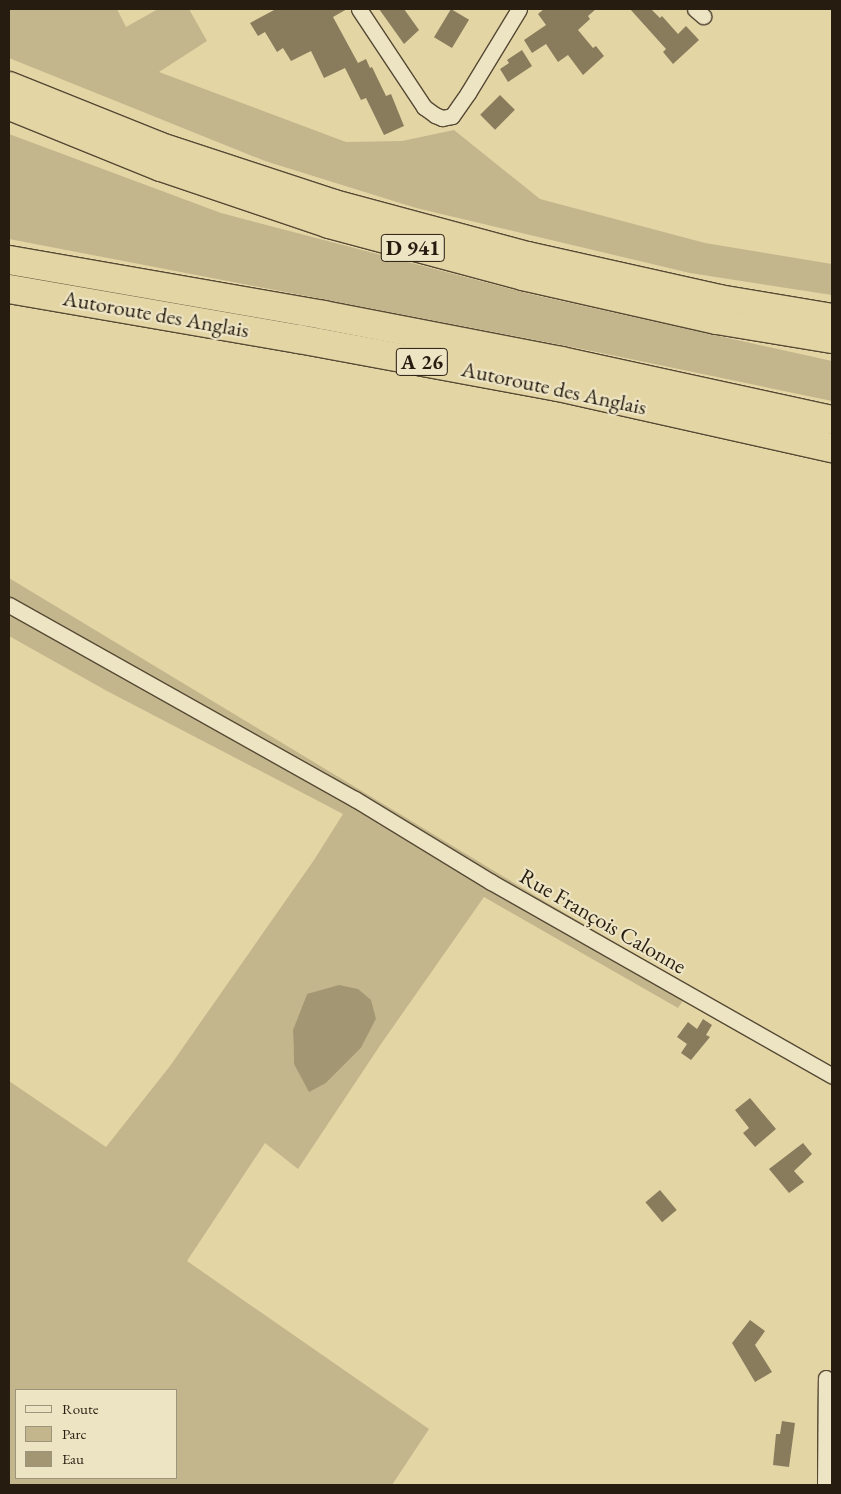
<!DOCTYPE html>
<html>
<head>
<meta charset="utf-8">
<style>
	body { margin:0 }
	#map { position:relative; width:841px; height:1494px; overflow:hidden; background:#e4d5a5; font-family:"EB Garamond",serif }
	div>[style] { position:absolute }
	.green>* { inset:0; background:#c4b68c }
	.water>* { inset:0; background:#a39672 }
	.building>* { inset:0; background:#897c5d; transform-origin:0 0 }
	.roads { filter:drop-shadow(1px 0 #564a35) drop-shadow(-1px 0 #564a35) drop-shadow(0 1px #564a35) drop-shadow(0 -1px #564a35) }
	.minor>* { height:15px; margin:-7.5px; padding:0 7.5px; transform-origin:7.5px; border-radius:7.5px; background:#ede4c4 }
	.trunk>* { height:25px; margin:-12.5px; padding:0 12.5px; transform-origin:12.5px; border-radius:12.5px; background:#e4d5a5 }
	.motorway>* { height:28px; margin:-14px; padding:0 14px; transform-origin:14px; border-radius:14px; background:#e4d5a5 }
	span { translate:-50% -50%; white-space:nowrap; text-align:center; line-height:1.15; -webkit-text-stroke:4.5px #ede4c4; paint-order:stroke }
	.shield-label span { padding:1px 4px; background:#ede4c4; border:1px solid; border-radius:4px; -webkit-text-stroke-width:0 }
	.shield-label { font-size:21px; color:#261c10; font-weight:700 }
	.street-label { font-size:22px; color:#261c10 }
	.frame { position:absolute; inset:0; border:10px solid #261c10; pointer-events:none }
	.legend { position:absolute; left:15px; top:1389px; width:162px; height:90px; box-sizing:border-box; background:#ede4c4; border:1px solid #9d947c; margin:0; padding:6px 9px; list-style:none; font-size:15px; color:#261c10 }
	.legend li { display:flex; align-items:center; gap:10px; height:25px }
	.legend b { width:25px; border:1px solid #9d947c }
</style>
</head>
<body>
<div id="map">
	<div class="green">
		<i style="clip-path:polygon(9px 9px,117px 9px,126px 27px,158px 9px,189px 9px,207px 41px,159px 72px,346px 142px,402px 141px,454px 130px,540px 199px,705px 243px,832px 264px,832px 295px,690px 273px,416px 208px,265px 161px,9px 58px)"></i>
		<i style="clip-path:polygon(9px 134px,221px 213px,530px 294px,832px 361px,832px 401px,587px 350px,9px 239px)"></i>
		<i style="clip-path:polygon(evenodd,9px 578px,534px 895px,692px 987px,678px 1008px,484px 897px,381px 1044px,298px 1169px,265px 1143px,187px 1261px,429px 1429px,392px 1485px,9px 1485px,9px 1081px,106px 1147px,170px 1066px,314px 860px,343px 814px,107px 691px,9px 636px,9px 578px,307px 994px,376px 1019px,361px 1048px,326px 1083px,294px 1064px,293px 1031px,307px 994px,9px 578px,16px 1390px,176px 1390px,176px 1478px,16px 1478px,16px 1390px)"></i>
	</div>
	<div class="water">
		<i style="clip-path:polygon(339px 985px,358px 989px,371px 1000px,376px 1019px,361px 1048px,326px 1083px,309px 1092px,294px 1064px,293px 1030px,307px 994px)"></i>
	</div>
	<div class="building">
		<i style="clip-path:polygon(276px 9px,347px 9px,333px 17px,358px 63px,366px 59px,370px 68px,372px 67px,386px 96px,391px 94px,404px 126px,384px 135px,366px 98px,361px 100px,345px 68px,324px 78px,311px 51px,291px 61px,283px 48px,277px 52px,265px 32px,258px 36px,250px 23px)"></i>
		<i style="clip-path:polygon(379px 9px,404px 9px,419px 30px,404px 44px)"></i>
		<i style="left:451px;top:9px;width:21px;height:33px;rotate:31deg"></i>
		<i style="clip-path:polygon(544px 9px,596px 9px,588px 16px,590px 19px,578px 30px,593px 48px,596px 46px,604px 56px,583px 75px,568px 55px,558px 62px,546px 44px,532px 53px,524px 40px,546px 25px,538px 14px)"></i>
		<i style="clip-path:polygon(630px 9px,651px 9px,660px 18px,662px 16px,678px 34px,686px 26px,699px 40px,673px 64px,663px 52px,666px 49px)"></i>
		<i style="clip-path:polygon(522px 50px,532px 66px,508px 82px,500px 69px,509px 63px,507px 60px)"></i>
		<i style="left:500px;top:95px;width:21px;height:28px;rotate:45deg"></i>
		<i style="clip-path:polygon(703px 1019px,712px 1025px,706px 1035px,710px 1037px,691px 1060px,681px 1053px,687px 1044px,677px 1037px,688px 1022px,697px 1029px)"></i>
		<i style="clip-path:polygon(750px 1098px,776px 1129px,755px 1147px,743px 1133px,749px 1128px,735px 1110px)"></i>
		<i style="clip-path:polygon(803px 1143px,812px 1154px,794px 1171px,804px 1182px,789px 1193px,769px 1169px)"></i>
		<i style="left:660px;top:1190px;width:26px;height:19px;rotate:50deg"></i>
		<i style="clip-path:polygon(750px 1320px,765px 1331px,755px 1345px,772px 1372px,755px 1382px,732px 1343px)"></i>
		<i style="clip-path:polygon(782px 1421px,795px 1423px,789px 1467px,773px 1465px,776px 1434px,780px 1434px)"></i>
	</div>
	<div class="roads">
		<div class="minor">
			<i style="left:359px;top:9px;width:118px;rotate:56.4deg"></i>
			<i style="left:424px;top:107px;width:14px;rotate:36deg"></i>
			<i style="left:435px;top:115px;width:8px;rotate:23deg"></i>
			<i style="left:442px;top:118px;width:10px;rotate:-11deg"></i>
			<i style="left:452px;top:116px;width:28px;rotate:-55deg"></i>
			<i style="left:468px;top:93px;width:98px;rotate:-58.7deg"></i>
			<i style="left:695px;top:9px;width:11px;rotate:41deg"></i>
			<i style="left:9px;top:605px;width:397px;rotate:29.3deg"></i>
			<i style="left:355px;top:799px;width:159px;rotate:31.4deg"></i>
			<i style="left:491px;top:882px;width:392px;rotate:29.6deg"></i>
			<i style="left:825px;top:1485px;width:107px;rotate:-89.5deg"></i>
		</div>
		<div class="trunk">
			<i style="left:9px;top:84px;width:161px;rotate:21.9deg"></i>
			<i style="left:158px;top:144px;width:185px;rotate:18.2deg"></i>
			<i style="left:334px;top:202px;width:200px;rotate:15.1deg"></i>
			<i style="left:527px;top:254px;width:197px;rotate:12.6deg"></i>
			<i style="left:719px;top:297px;width:115px;rotate:9.5deg"></i>
			<i style="left:9px;top:107px;width:163px;rotate:22deg"></i>
			<i style="left:160px;top:168px;width:177px;rotate:18.7deg"></i>
			<i style="left:328px;top:225px;width:201px;rotate:15deg"></i>
			<i style="left:522px;top:277px;width:199px;rotate:12.8deg"></i>
			<i style="left:716px;top:321px;width:118px;rotate:9.3deg"></i>
		</div>
		<div class="motorway">
			<i style="left:9px;top:260px;width:319px;rotate:9.9deg"></i>
			<i style="left:323px;top:315px;width:242px;rotate:10.9deg"></i>
			<i style="left:561px;top:361px;width:277px;rotate:12.3deg"></i>
			<i style="left:9px;top:289px;width:294px;rotate:9.8deg"></i>
			<i style="left:299px;top:339px;width:263px;rotate:10.5deg"></i>
			<i style="left:558px;top:387px;width:281px;rotate:12.6deg"></i>
		</div>
	</div>
	<div class="shield-label">
		<span style="left:413px;top:248px">D 941</span>
		<span style="left:422px;top:362px">A 26</span>
	</div>
	<div class="street-label">
		<span style="left:156px;top:314px;rotate:10deg">Autoroute des Anglais</span>
		<span style="left:554px;top:388px;rotate:12deg">Autoroute des Anglais</span>
		<span style="left:603px;top:921px;rotate:30deg">Rue François Calonne</span>
	</div>
	<div class="frame"></div>
	<ul class="legend">
	<li><b style="height:6px;background:#ede4c4"></b>Route</li>
	<li><b style="height:14px;background:#c4b68c"></b>Parc</li>
	<li><b style="height:14px;background:#a39672"></b>Eau</li>
	</ul>
</div>
</body>
</html>
